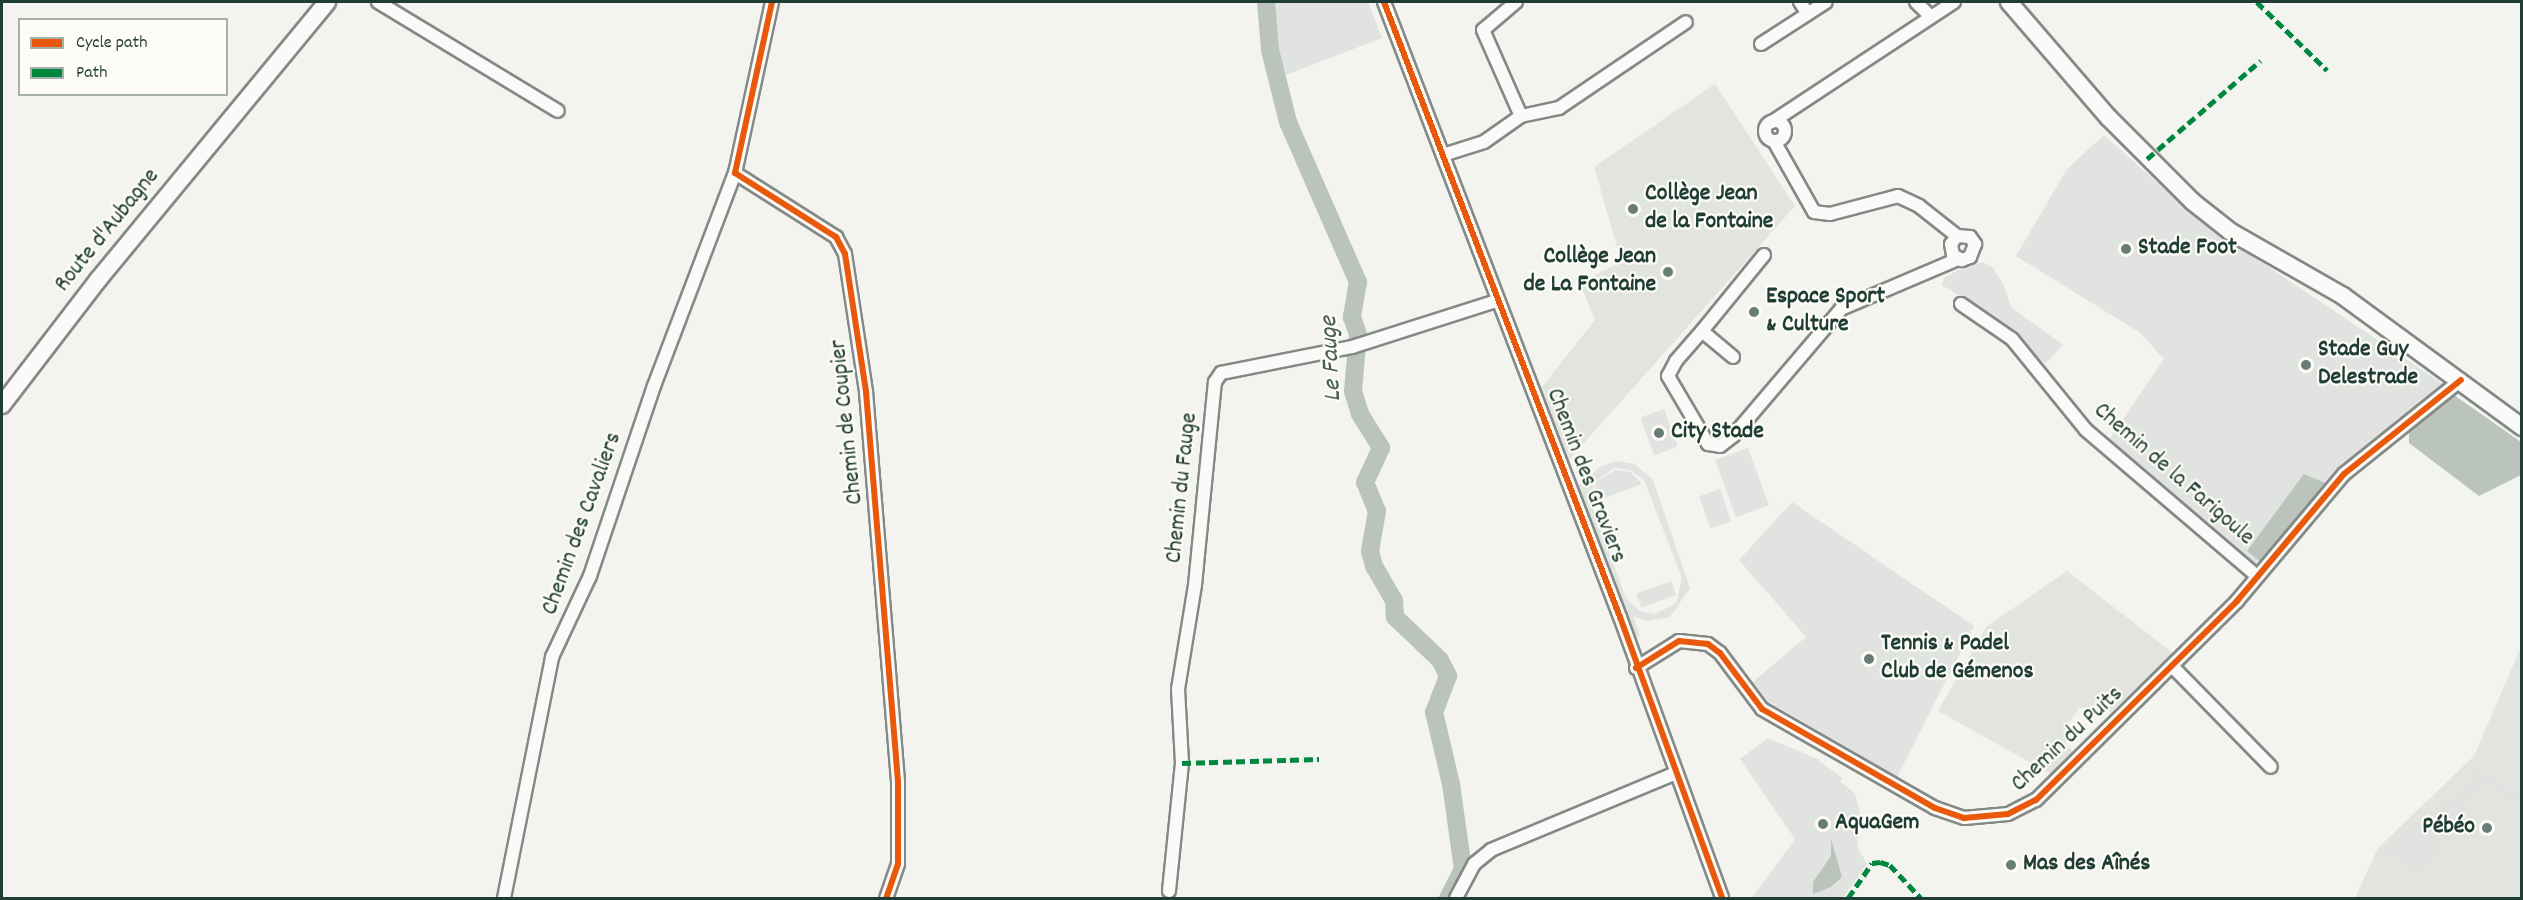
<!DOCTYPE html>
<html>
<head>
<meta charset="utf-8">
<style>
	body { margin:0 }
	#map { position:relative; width:2523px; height:900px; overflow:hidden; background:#f3f3f0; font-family:Dekko,sans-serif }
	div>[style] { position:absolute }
	.built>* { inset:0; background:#e2e4e0 }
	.green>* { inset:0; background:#e0e3df; transform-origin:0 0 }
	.water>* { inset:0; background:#bbc3bd }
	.river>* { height:18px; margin:-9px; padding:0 9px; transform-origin:9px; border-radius:9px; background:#bbc3bd }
	.roads { filter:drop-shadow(2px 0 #848986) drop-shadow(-2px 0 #848986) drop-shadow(0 2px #848986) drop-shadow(0 -2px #848986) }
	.minor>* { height:12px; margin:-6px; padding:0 6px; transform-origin:6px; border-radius:6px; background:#fafaf8 }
	.minor>.ring { margin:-6px; padding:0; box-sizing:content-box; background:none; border:12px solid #fafaf8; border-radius:50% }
	.secondary>* { height:16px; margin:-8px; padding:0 8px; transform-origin:8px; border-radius:8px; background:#fafaf8 }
	.quiet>* { height:4.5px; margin-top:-2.25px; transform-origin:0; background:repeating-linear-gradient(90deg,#00873e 0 9px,transparent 0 13.5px) }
	.cycleway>* { height:6px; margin:-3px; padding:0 3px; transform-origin:3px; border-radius:3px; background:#e8590c }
	.dots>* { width:16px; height:16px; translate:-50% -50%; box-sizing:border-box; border:3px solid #fdfcf7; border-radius:50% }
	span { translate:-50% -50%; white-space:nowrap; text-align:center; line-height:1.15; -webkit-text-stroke:4.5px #fdfcf7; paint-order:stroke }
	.poi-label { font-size:24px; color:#1f3d34; font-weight:700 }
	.left { translate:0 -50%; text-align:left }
	.right { translate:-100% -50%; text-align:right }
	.street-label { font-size:24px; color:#1f3d34 }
	.water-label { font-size:26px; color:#475f56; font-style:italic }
	.frame { position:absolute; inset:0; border:3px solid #1f3d34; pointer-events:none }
	.legend { position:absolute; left:18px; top:18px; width:210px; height:78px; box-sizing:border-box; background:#fdfcf7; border:2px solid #a4b0a9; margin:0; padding:8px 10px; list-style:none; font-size:18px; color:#1f3d34 }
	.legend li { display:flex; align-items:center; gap:12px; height:30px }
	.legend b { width:30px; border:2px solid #a4b0a9 }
</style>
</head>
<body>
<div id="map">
	<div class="built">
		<i style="clip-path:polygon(1715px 84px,1795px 206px,1567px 462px,1538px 392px,1595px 320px,1580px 284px,1621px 261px,1594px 167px)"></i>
		<i style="clip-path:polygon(2067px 571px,2174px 654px,2111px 712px,2100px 706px,2079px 708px,2065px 728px,2067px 745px,2073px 751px,2051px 774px,1938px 711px,1986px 627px)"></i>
		<i style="clip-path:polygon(2521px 647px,2521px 898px,2355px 898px,2378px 848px,2474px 756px)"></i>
	</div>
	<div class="green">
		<i style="clip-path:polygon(1265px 2px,1368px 2px,1382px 38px,1278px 78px)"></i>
		<i style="clip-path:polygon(2104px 135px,2200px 221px,2443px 384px,2346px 464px,2259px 566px,2107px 443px,2164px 359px,2139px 332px,2016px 256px,2067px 169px)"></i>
		<i style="clip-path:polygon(1983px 262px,1993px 268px,2004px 286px,2011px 307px,2063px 345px,2045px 364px,2006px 325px,1942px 285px,1944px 278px,1958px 270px)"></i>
		<i style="left:1664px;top:409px;width:40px;height:25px;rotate:70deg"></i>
		<i style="left:1748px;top:448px;width:61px;height:35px;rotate:70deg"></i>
		<i style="clip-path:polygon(evenodd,1616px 461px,1635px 464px,1653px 480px,1690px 588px,1670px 617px,1647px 621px,1633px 616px,1640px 636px,1633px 638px,1576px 484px,1584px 484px,1598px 468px,1616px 461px,1614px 468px,1630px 470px,1644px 480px,1682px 578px,1676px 603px,1655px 614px,1639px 611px,1626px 598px,1591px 504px,1594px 482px,1614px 468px)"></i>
		<i style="clip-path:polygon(1616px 470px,1631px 472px,1642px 484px,1593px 502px,1596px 481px)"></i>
		<i style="left:1720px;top:489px;width:34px;height:22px;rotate:71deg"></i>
		<i style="clip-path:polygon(1792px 502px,1974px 626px,1897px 777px,1768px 701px,1753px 682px,1806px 637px,1739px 560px)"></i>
		<i style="left:1671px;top:581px;width:15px;height:37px;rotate:70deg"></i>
		<i style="clip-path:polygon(1768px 738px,1817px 759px,1842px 778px,1840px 781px,1855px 794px,1861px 817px,1857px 846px,1867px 864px,1843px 898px,1752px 898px,1795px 839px,1740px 759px)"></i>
		<i style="clip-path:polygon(2478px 767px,2521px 796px,2521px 807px,2483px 782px,2422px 875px,2384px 852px,2424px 815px,2460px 792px)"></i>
	</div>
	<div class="water">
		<i style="clip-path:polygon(2454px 395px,2521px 442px,2521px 475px,2479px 496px,2409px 443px,2409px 431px)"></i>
		<i style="clip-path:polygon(2304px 474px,2325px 483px,2261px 562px,2247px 551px)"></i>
		<i style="clip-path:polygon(1831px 839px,1842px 877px,1831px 887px,1813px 894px,1813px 882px,1831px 856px)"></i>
	</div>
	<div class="river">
		<i style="left:1266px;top:2px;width:48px;rotate:85.2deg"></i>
		<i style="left:1270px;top:50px;width:74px;rotate:76deg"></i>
		<i style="left:1288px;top:122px;width:175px;rotate:66.4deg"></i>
		<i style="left:1358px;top:282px;width:36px;rotate:100deg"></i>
		<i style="left:1352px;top:317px;width:18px;rotate:71deg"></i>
		<i style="left:1358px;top:334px;width:57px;rotate:95deg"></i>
		<i style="left:1353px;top:391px;width:24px;rotate:73deg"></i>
		<i style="left:1360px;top:414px;width:40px;rotate:58deg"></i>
		<i style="left:1381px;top:448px;width:38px;rotate:115deg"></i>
		<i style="left:1365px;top:482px;width:31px;rotate:68deg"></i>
		<i style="left:1377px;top:511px;width:41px;rotate:99.9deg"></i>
		<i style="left:1370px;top:551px;width:16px;rotate:75deg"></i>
		<i style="left:1374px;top:566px;width:39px;rotate:60deg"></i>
		<i style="left:1394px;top:600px;width:17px;rotate:87deg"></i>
		<i style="left:1395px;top:617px;width:62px;rotate:43.7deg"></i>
		<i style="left:1440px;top:660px;width:18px;rotate:63deg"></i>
		<i style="left:1448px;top:676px;width:39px;rotate:111deg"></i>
		<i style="left:1434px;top:712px;width:74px;rotate:76.7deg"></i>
		<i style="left:1451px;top:784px;width:86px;rotate:82deg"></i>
		<i style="left:1463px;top:869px;width:33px;rotate:117deg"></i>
	</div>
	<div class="roads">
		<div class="minor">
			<i style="left:378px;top:2px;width:210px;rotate:31.2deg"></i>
			<i style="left:772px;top:2px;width:175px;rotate:102.2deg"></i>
			<i style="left:735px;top:173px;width:120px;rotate:32.4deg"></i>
			<i style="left:836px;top:237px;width:19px;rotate:62deg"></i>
			<i style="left:845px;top:254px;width:140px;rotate:81.3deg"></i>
			<i style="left:866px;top:392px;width:391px;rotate:85.3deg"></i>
			<i style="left:898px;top:782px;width:82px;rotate:90deg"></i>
			<i style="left:898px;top:864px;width:36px;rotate:109deg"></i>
			<i style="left:1384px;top:2px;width:659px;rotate:69.01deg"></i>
			<i style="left:1620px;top:617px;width:299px;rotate:70deg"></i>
			<i style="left:1516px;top:2px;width:43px;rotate:139.7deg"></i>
			<i style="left:1483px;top:30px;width:94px;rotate:66.2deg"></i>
			<i style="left:1800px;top:2px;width:14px;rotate:56deg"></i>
			<i style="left:1916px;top:2px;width:21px;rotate:45deg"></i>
			<i style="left:1761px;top:44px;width:77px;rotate:-32.9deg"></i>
			<i class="ring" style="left:1765px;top:121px;width:8px;height:8px"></i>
			<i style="left:1772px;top:122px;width:218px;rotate:-33.4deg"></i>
			<i style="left:1774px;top:141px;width:81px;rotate:60.6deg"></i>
			<i style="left:1814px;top:212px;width:16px;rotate:7deg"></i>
			<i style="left:1830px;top:214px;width:70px;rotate:-14.8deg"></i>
			<i style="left:1898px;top:196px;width:23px;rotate:25deg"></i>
			<i style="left:1919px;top:206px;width:48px;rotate:38.3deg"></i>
			<i style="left:1957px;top:236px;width:13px;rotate:4deg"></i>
			<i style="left:1970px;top:237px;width:9px;rotate:54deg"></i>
			<i style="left:1975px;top:244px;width:14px;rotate:111deg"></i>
			<i style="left:1970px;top:257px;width:9px;rotate:159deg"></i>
			<i style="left:1962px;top:260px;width:10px;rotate:-151deg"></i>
			<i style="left:1953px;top:255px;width:11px;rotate:-100deg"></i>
			<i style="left:1951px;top:244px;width:10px;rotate:-53deg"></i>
			<i style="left:1443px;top:155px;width:43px;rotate:-17.6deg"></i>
			<i style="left:1484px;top:142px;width:45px;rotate:-35.1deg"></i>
			<i style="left:1521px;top:116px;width:39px;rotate:-12deg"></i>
			<i style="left:1559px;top:108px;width:153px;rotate:-34.1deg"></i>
			<i style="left:1961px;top:304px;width:62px;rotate:34.5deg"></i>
			<i style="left:2012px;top:339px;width:117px;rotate:50.9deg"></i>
			<i style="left:2086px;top:430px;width:225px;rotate:40.5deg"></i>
			<i style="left:1702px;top:331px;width:98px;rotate:-50.8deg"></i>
			<i style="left:1733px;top:357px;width:40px;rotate:-140deg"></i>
			<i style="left:1702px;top:331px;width:40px;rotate:131deg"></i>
			<i style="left:1676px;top:361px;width:17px;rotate:118deg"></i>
			<i style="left:1668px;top:376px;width:79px;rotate:59.5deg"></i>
			<i style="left:1708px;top:444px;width:12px;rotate:9deg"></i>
			<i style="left:1720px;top:446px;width:16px;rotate:-38deg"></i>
			<i style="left:1733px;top:436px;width:167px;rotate:-49.6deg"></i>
			<i style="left:1841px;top:309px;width:127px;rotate:-23.1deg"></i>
			<i style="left:2172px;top:666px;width:141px;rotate:45.6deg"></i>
			<i style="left:1636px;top:668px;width:51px;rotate:-32.1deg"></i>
			<i style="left:1679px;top:641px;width:29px;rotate:6deg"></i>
			<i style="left:1708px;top:644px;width:15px;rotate:37deg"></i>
			<i style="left:1720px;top:653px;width:70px;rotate:53.1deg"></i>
			<i style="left:1762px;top:709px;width:199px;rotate:29.8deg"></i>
			<i style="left:1935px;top:808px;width:31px;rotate:19deg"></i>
			<i style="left:1964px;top:818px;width:44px;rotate:-5.2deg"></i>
			<i style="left:2008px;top:814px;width:31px;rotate:-27deg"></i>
			<i style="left:2036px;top:800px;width:283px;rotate:-44.7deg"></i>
			<i style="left:2237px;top:601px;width:166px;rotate:-49.9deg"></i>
			<i style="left:2344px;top:474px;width:150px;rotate:-38.8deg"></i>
			<i style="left:1169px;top:891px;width:129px;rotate:-84.2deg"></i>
			<i style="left:1182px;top:763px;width:74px;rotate:-93.1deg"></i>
			<i style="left:1178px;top:689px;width:105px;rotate:-80.7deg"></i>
			<i style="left:1195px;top:585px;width:204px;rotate:-84.4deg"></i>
			<i style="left:1215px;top:382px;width:11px;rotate:-56deg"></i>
			<i style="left:1221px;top:373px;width:134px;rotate:-11.2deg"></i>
			<i style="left:1352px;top:347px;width:151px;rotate:-17.7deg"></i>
			<i style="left:504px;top:898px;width:246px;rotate:-78.7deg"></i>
			<i style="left:552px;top:657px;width:89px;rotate:-64.9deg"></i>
			<i style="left:590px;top:576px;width:200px;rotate:-71.4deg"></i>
			<i style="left:654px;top:386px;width:228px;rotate:-69.2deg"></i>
			<i style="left:1456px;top:898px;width:38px;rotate:-62deg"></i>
			<i style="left:1474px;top:864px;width:22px;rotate:-39deg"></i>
			<i style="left:1491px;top:850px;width:198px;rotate:-22.6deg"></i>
		</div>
		<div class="secondary">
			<i style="left:2009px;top:2px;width:152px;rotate:49.3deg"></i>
			<i style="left:2108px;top:117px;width:120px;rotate:45deg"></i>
			<i style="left:2193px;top:202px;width:48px;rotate:38.3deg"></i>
			<i style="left:2231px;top:232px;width:129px;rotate:29.7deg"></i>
			<i style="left:2343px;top:296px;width:222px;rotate:36.2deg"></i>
			<i style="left:2px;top:405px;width:158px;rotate:-52.5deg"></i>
			<i style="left:98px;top:280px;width:360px;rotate:-50.5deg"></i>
		</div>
	</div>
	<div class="quiet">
		<i style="left:2257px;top:2px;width:98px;rotate:44.2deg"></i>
		<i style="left:2147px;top:159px;width:150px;rotate:-40.9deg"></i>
		<i style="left:1182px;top:763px;width:137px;rotate:-1.7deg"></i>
		<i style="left:1848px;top:898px;width:42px;rotate:-55.6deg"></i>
		<i style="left:1872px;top:863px;width:8px;rotate:-7deg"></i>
		<i style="left:1880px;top:862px;width:10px;rotate:17deg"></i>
		<i style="left:1890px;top:865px;width:45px;rotate:46.8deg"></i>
	</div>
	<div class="cycleway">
		<i style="left:772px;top:2px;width:175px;rotate:102.2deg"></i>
		<i style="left:735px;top:173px;width:120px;rotate:32.4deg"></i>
		<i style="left:836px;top:237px;width:19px;rotate:62deg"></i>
		<i style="left:845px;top:254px;width:140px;rotate:81.3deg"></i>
		<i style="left:866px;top:392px;width:391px;rotate:85.3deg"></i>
		<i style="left:898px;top:782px;width:82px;rotate:90deg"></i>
		<i style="left:898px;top:864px;width:36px;rotate:109deg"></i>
		<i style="left:1384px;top:2px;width:659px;rotate:69.01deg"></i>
		<i style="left:1620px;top:617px;width:299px;rotate:70deg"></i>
		<i style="left:1636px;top:668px;width:51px;rotate:-32.1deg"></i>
		<i style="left:1679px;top:641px;width:29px;rotate:6deg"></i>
		<i style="left:1708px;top:644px;width:15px;rotate:37deg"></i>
		<i style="left:1720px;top:653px;width:70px;rotate:53.1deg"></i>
		<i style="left:1762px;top:709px;width:199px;rotate:29.8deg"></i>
		<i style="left:1935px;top:808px;width:31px;rotate:19deg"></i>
		<i style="left:1964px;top:818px;width:44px;rotate:-5.2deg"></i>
		<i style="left:2008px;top:814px;width:31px;rotate:-27deg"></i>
		<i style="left:2036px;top:800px;width:283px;rotate:-44.7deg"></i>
		<i style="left:2237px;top:601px;width:166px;rotate:-49.9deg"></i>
		<i style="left:2344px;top:474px;width:150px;rotate:-38.8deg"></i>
	</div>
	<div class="dots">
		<i style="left:1633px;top:209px;background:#697d76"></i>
		<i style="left:2126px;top:249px;background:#697d76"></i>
		<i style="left:1668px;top:272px;background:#697d76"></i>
		<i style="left:1754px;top:312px;background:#697d76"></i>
		<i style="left:2306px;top:365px;background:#697d76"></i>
		<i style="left:1659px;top:433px;background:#697d76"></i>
		<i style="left:1869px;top:659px;background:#697d76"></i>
		<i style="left:1823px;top:824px;background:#697d76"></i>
		<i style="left:2487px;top:828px;background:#697d76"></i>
		<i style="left:2011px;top:865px;background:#697d76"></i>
	</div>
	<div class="poi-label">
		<span class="left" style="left:1645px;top:209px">Collège Jean<br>de la Fontaine</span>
		<span class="left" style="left:2138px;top:249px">Stade Foot</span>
		<span class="right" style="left:1656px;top:272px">Collège Jean<br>de La Fontaine</span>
		<span class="left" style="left:1766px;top:312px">Espace Sport<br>&amp; Culture</span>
		<span class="left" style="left:2318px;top:365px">Stade Guy<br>Delestrade</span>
		<span class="left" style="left:1671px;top:433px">City Stade</span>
		<span class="left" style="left:1881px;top:659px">Tennis &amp; Padel<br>Club de Gémenos</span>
		<span class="left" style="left:1835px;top:824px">AquaGem</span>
		<span class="right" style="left:2475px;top:828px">Pébéo</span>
		<span class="left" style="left:2023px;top:865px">Mas des Aînés</span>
	</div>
	<div class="street-label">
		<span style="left:108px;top:231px;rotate:-51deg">Route d'Aubagne</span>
		<span style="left:848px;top:422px;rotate:-96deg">Chemin de Coupier</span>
		<span style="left:2173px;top:475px;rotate:41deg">Chemin de la Farigoule</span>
		<span style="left:1585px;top:476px;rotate:69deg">Chemin des Graviers</span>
		<span style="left:1183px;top:488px;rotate:-84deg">Chemin du Fauge</span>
		<span style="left:583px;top:524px;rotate:-70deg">Chemin des Cavaliers</span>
		<span style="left:2068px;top:740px;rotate:-43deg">Chemin du Puits</span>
	</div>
	<div class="water-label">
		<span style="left:1332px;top:359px;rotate:-93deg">Le Fauge</span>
	</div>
	<div class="frame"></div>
	<ul class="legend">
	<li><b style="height:8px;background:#e8590c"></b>Cycle path</li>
	<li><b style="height:8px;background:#00873e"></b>Path</li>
	</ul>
</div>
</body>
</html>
